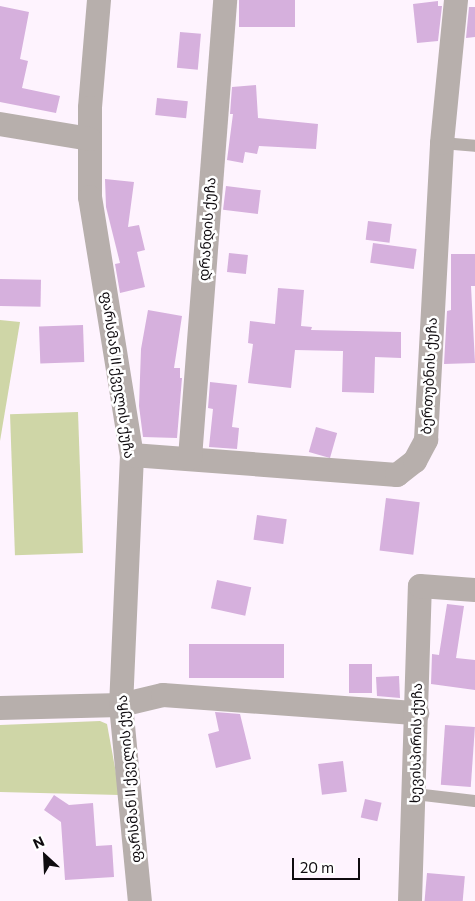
<!DOCTYPE html>
<html>
<head>
<meta charset="utf-8">
<style>
	body { margin:0 }
	#map { position:relative; width:475px; height:901px; overflow:hidden; background:#fef3fe; font-family:Commissioner,"Noto Sans Georgian",sans-serif }
	div>[style] { position:absolute }
	.green>* { inset:0; background:#cfd6a7; transform-origin:0 0 }
	.building>* { inset:0; background:#d6b0dd; transform-origin:0 0 }
	.service>* { height:12px; margin:-6px; padding:0 6px; transform-origin:6px; border-radius:6px; background:#b7afac }
	.minor>* { height:24px; margin:-12px; padding:0 12px; transform-origin:12px; border-radius:12px; background:#b7afac }
	span { translate:-50% -50%; white-space:nowrap; text-align:center; line-height:1.15; -webkit-text-stroke:5px #fff; paint-order:stroke }
	.street-label { font-size:14px; color:#0f0b0f }
	.north { position:absolute; left:20px; top:831px; width:50px; height:50px; -webkit-text-stroke:4px #fff; paint-order:stroke; rotate:335deg; font-size:14px; font-weight:700; line-height:20px; text-align:center; color:#0f0b0f }
	.north::after { content:''; display:block; margin:auto; width:18px; height:22px; background:#0f0b0f; clip-path:polygon(50% 0,100% 100%,50% 72%,0 100%) }
	.scale { position:absolute; left:292px; top:858px; width:68px; height:22px; box-sizing:border-box; border:2px solid #0f0b0f; border-top:0; padding-left:6px; font-size:15px; line-height:18px; white-space:nowrap; color:#0f0b0f; -webkit-text-stroke:4px #fff; paint-order:stroke }
</style>
</head>
<body>
<div id="map">
	<div class="green">
		<i style="clip-path:polygon(0 320px,20px 322px,0 441px)"></i>
		<i style="left:78px;top:412px;width:141px;height:68px;rotate:88deg"></i>
		<i style="clip-path:polygon(100px 721px,107px 724px,120px 795px,0 792px,0 725px)"></i>
	</div>
	<div class="building">
		<i style="left:239px;top:0;width:56px;height:27px"></i>
		<i style="clip-path:polygon(438px 1px,438px 6px,442px 6px,438px 41px,417px 43px,413px 4px)"></i>
		<i style="clip-path:polygon(0 6px,29px 12px,20px 59px,28px 61px,22px 88px,60px 96px,56px 113px,0 102px)"></i>
		<i style="clip-path:polygon(469px 7px,475px 7px,475px 37px,466px 38px)"></i>
		<i style="left:180px;top:32px;width:21px;height:36px;rotate:5deg"></i>
		<i style="clip-path:polygon(256px 85px,258px 118px,318px 124px,316px 149px,259px 146px,257px 154px,245px 152px,243px 163px,227px 160px,233px 114px,230px 114px,232px 87px)"></i>
		<i style="left:157px;top:98px;width:31px;height:17px;rotate:6deg"></i>
		<i style="clip-path:polygon(105px 179px,134px 182px,128px 227px,139px 225px,145px 250px,137px 252px,145px 287px,120px 293px,115px 264px,120px 263px,106px 207px)"></i>
		<i style="left:226px;top:186px;width:35px;height:24px;rotate:7deg"></i>
		<i style="left:368px;top:221px;width:24px;height:19px;rotate:7deg"></i>
		<i style="left:373px;top:243px;width:44px;height:20px;rotate:8deg"></i>
		<i style="left:229px;top:253px;width:19px;height:19px;rotate:6deg"></i>
		<i style="clip-path:polygon(451px 254px,475px 254px,475px 286px,471px 286px,475px 363px,444px 364px,447px 311px,451px 310px)"></i>
		<i style="left:0;top:279px;width:41px;height:27px;rotate:1deg"></i>
		<i style="clip-path:polygon(278px 288px,304px 290px,301px 326px,312px 327px,311px 330px,401px 332px,401px 358px,375px 357px,374px 393px,342px 392px,343px 351px,295px 350px,291px 388px,248px 383px,253px 344px,248px 343px,250px 321px,275px 324px)"></i>
		<i style="clip-path:polygon(148px 310px,182px 316px,174px 368px,180px 368px,180px 378px,182px 378px,177px 438px,143px 437px,139px 406px,141px 349px)"></i>
		<i style="left:83px;top:325px;width:37px;height:44px;rotate:88deg"></i>
		<i style="clip-path:polygon(210px 382px,237px 385px,232px 427px,239px 428px,237px 449px,209px 447px,213px 409px,208px 408px)"></i>
		<i style="left:316px;top:427px;width:22px;height:26px;rotate:16deg"></i>
		<i style="left:386px;top:498px;width:34px;height:53px;rotate:7deg"></i>
		<i style="left:257px;top:515px;width:30px;height:25px;rotate:8deg"></i>
		<i style="left:217px;top:580px;width:35px;height:29px;rotate:12deg"></i>
		<i style="clip-path:polygon(447px 604px,464px 606px,456px 658px,475px 660px,475px 690px,431px 684px,432px 654px,439px 655px)"></i>
		<i style="left:284px;top:644px;width:34px;height:95px;rotate:90deg"></i>
		<i style="left:349px;top:664px;width:23px;height:29px"></i>
		<i style="clip-path:polygon(399px 676px,400px 698px,377px 696px,376px 677px)"></i>
		<i style="clip-path:polygon(215px 712px,240px 714px,251px 759px,216px 768px,208px 734px,219px 731px)"></i>
		<i style="left:445px;top:725px;width:30px;height:60px;rotate:4deg"></i>
		<i style="left:343px;top:761px;width:31px;height:25px;rotate:83deg"></i>
		<i style="clip-path:polygon(54px 795px,69px 805px,93px 803px,96px 846px,112px 845px,114px 877px,65px 880px,61px 822px,44px 810px)"></i>
		<i style="left:365px;top:799px;width:17px;height:19px;rotate:13deg"></i>
		<i style="left:427px;top:873px;width:38px;height:28px;rotate:5deg"></i>
	</div>
	<div class="service">
		<i style="left:442px;top:143px;width:33px;rotate:5deg"></i>
		<i style="left:415px;top:794px;width:60px;rotate:6.7deg"></i>
	</div>
	<div class="minor">
		<i style="left:99px;top:0;width:108px;rotate:94.8deg"></i>
		<i style="left:90px;top:108px;width:89px;rotate:90deg"></i>
		<i style="left:90px;top:197px;width:261px;rotate:80.8deg"></i>
		<i style="left:132px;top:455px;width:250px;rotate:92.5deg"></i>
		<i style="left:121px;top:705px;width:197px;rotate:84.5deg"></i>
		<i style="left:0;top:124px;width:91px;rotate:9.5deg"></i>
		<i style="left:132px;top:455px;width:266px;rotate:4.3deg"></i>
		<i style="left:397px;top:475px;width:23px;rotate:-38deg"></i>
		<i style="left:415px;top:461px;width:24px;rotate:-62deg"></i>
		<i style="left:426px;top:440px;width:297px;rotate:-86.9deg"></i>
		<i style="left:442px;top:143px;width:144px;rotate:-84.4deg"></i>
		<i style="left:190px;top:458px;width:459px;rotate:-85.6deg"></i>
		<i style="left:0;top:708px;width:121px;rotate:-1.4deg"></i>
		<i style="left:121px;top:705px;width:43px;rotate:-13.4deg"></i>
		<i style="left:163px;top:695px;width:255px;rotate:4.1deg"></i>
		<i style="left:410px;top:901px;width:315px;rotate:-88.2deg"></i>
		<i style="left:420px;top:586px;width:55px;rotate:4.2deg"></i>
	</div>
	<div class="street-label">
		<span style="left:207px;top:229px;rotate:-86deg">დრანდის ქუჩა</span>
		<span style="left:118px;top:375px;rotate:82deg">ფარსმან II ქველის ქუჩა</span>
		<span style="left:429px;top:376px;rotate:-87deg">ბერთუბნის ქუჩა</span>
		<span style="left:416px;top:743px;rotate:-89deg">ხევისპირის ქუჩა</span>
		<span style="left:129px;top:779px;rotate:-95deg">ფარსმან II ქველის ქუჩა</span>
	</div>
	<div class="north">N</div>
	<div class="scale">20 m</div>
</div>
</body>
</html>
